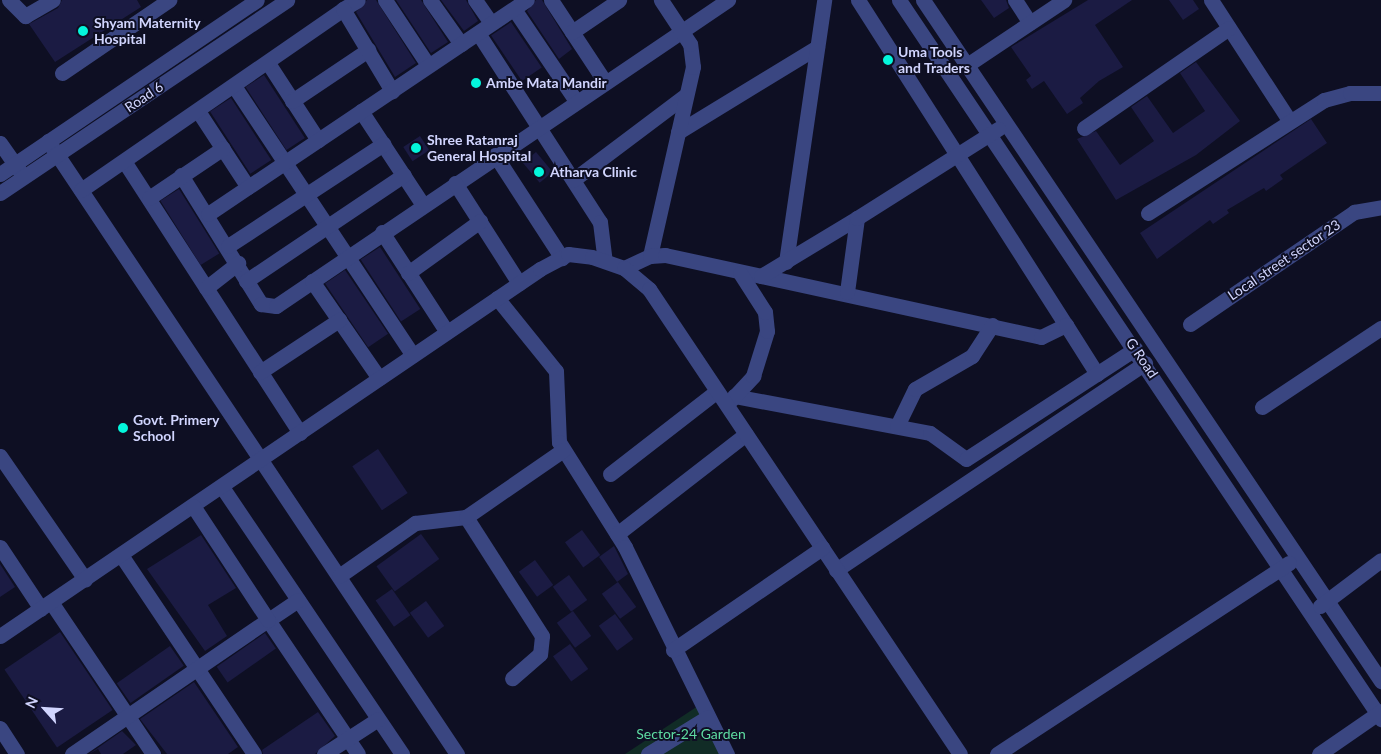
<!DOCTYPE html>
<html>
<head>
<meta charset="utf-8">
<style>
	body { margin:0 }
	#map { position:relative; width:1381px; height:754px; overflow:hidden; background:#0e0f23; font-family:Lato,sans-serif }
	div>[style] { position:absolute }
	.green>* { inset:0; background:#112c26 }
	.building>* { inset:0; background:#1b1b43; transform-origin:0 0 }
	.minor>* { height:15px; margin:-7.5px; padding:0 7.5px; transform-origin:7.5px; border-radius:7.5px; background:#3a4681 }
	.dots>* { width:14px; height:14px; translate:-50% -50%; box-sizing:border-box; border:2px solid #0e0f23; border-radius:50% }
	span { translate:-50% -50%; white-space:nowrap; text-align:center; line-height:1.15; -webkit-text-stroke:4px #0e0f23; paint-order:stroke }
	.poi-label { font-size:14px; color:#d1d5fe; font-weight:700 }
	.left { translate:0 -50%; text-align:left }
	.street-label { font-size:14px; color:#d1d5fe }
	.park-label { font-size:14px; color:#5edda2 }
	.north { position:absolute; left:20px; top:684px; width:50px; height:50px; -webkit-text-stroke:4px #0e0f23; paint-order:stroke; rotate:296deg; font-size:14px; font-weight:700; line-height:20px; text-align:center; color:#d1d5fe }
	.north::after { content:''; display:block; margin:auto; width:18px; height:22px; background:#d1d5fe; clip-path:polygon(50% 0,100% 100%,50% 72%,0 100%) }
</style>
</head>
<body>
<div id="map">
	<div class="green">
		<i style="clip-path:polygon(698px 706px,735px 754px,625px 754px)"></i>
	</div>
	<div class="building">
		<i style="clip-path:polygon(62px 0,137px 0,141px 7px,55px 62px,29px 24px,58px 8px)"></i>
		<i style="clip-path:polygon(367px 0,376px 0,416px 63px,395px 77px,356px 12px)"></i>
		<i style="clip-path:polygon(396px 0,421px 0,448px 42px,431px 53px)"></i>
		<i style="clip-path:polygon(441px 0,466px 0,478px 21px,464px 31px)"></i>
		<i style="clip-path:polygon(536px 0,542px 0,572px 49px,559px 59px,527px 11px)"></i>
		<i style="clip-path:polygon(981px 0,1006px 0,1009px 8px,994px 18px)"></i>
		<i style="clip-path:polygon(1088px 0,1132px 0,1095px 25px,1123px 67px,1099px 81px,1080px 98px,1083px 103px,1067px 114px,1044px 81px,1032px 89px,1026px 80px,1031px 76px,1011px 47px)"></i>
		<i style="clip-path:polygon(1169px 0,1193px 0,1199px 9px,1183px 20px)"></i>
		<i style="left:511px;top:22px;width:55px;height:24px;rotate:56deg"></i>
		<i style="clip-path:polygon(1196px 62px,1240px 121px,1196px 155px,1116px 200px,1077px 139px,1096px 131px,1120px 165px,1154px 141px,1131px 107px,1147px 96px,1173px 133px,1205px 111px,1180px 73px)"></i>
		<i style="left:264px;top:75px;width:75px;height:22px;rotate:57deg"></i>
		<i style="left:231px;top:98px;width:74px;height:25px;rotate:57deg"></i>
		<i style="clip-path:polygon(1311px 119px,1327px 143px,1280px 175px,1283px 179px,1266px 191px,1264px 188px,1227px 210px,1229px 213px,1213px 224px,1210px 220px,1157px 259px,1140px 233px)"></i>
		<i style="left:420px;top:136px;width:17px;height:20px;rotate:57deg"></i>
		<i style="left:536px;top:152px;width:26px;height:17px;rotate:50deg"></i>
		<i style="left:179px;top:189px;width:76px;height:22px;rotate:58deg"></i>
		<i style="left:380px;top:247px;width:74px;height:23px;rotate:57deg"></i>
		<i style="left:345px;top:270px;width:77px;height:24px;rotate:56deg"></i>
		<i style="left:378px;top:449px;width:53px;height:31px;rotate:56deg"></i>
		<i style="left:582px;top:530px;width:31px;height:21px;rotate:54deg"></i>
		<i style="left:421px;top:534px;width:31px;height:55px;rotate:54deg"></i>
		<i style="clip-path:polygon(201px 535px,236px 588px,208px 605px,227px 636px,205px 651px,147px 569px)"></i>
		<i style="clip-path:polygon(614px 546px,628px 574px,617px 582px,599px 557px)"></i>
		<i style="left:535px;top:560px;width:31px;height:20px;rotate:54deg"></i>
		<i style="clip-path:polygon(0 564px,15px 587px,0 597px)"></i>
		<i style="left:569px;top:575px;width:31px;height:20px;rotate:54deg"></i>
		<i style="left:618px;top:582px;width:31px;height:20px;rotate:54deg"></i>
		<i style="left:392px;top:589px;width:32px;height:20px;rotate:55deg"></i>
		<i style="left:426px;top:601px;width:31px;height:20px;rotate:54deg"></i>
		<i style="left:573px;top:611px;width:31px;height:20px;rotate:54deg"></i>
		<i style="left:615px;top:614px;width:31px;height:20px;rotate:54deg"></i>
		<i style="left:60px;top:632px;width:94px;height:67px;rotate:56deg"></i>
		<i style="left:265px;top:633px;width:19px;height:59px;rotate:55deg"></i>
		<i style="left:570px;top:644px;width:31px;height:21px;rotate:54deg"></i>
		<i style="left:170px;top:646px;width:24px;height:65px;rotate:55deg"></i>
		<i style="clip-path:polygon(194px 682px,238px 747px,228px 754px,167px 754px,140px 719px)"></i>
		<i style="clip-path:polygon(318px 712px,335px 736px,315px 754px,263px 754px,262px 750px)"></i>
		<i style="clip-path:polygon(122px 731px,136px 745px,123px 754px,101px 754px,98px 749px,89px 754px)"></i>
	</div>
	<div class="minor">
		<i style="left:9px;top:0;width:23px;rotate:45deg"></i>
		<i style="left:25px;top:16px;width:32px;rotate:-30deg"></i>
		<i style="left:385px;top:0;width:78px;rotate:56.5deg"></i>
		<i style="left:430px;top:0;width:54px;rotate:54.8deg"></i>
		<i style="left:475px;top:0;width:28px;rotate:55deg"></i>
		<i style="left:551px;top:0;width:98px;rotate:56.6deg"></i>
		<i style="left:858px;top:0;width:386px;rotate:57.4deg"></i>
		<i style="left:899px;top:0;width:866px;rotate:56.16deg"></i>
		<i style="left:923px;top:0;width:821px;rotate:56.08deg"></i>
		<i style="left:1015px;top:0;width:27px;rotate:57deg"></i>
		<i style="left:1211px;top:0;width:143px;rotate:57deg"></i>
		<i style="left:343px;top:9px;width:17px;rotate:-31deg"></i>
		<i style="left:514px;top:9px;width:111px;rotate:56deg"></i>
		<i style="left:572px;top:32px;width:57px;rotate:-34.2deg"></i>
		<i style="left:478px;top:33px;width:225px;rotate:57.2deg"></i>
		<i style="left:600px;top:222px;width:39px;rotate:83deg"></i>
		<i style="left:268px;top:63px;width:92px;rotate:57deg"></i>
		<i style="left:967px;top:65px;width:117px;rotate:-33.8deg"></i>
		<i style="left:62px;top:73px;width:130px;rotate:-34.3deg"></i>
		<i style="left:234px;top:86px;width:323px;rotate:56.4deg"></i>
		<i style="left:292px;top:101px;width:92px;rotate:-33.9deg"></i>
		<i style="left:198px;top:111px;width:91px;rotate:56.7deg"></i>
		<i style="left:361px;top:111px;width:113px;rotate:56.6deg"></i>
		<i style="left:1084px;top:128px;width:176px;rotate:-34.6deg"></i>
		<i style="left:678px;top:132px;width:163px;rotate:-31.4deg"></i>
		<i style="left:48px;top:141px;width:737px;rotate:56.29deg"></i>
		<i style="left:0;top:143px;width:35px;rotate:55deg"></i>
		<i style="left:495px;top:155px;width:123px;rotate:57deg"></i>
		<i style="left:124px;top:161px;width:324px;rotate:57.1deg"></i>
		<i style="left:0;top:174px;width:310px;rotate:-34.1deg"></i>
		<i style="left:181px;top:175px;width:152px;rotate:58.2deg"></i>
		<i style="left:261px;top:304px;width:15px;rotate:8deg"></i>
		<i style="left:276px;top:306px;width:546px;rotate:-34.1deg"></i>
		<i style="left:573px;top:180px;width:141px;rotate:-37deg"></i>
		<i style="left:455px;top:183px;width:119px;rotate:57.4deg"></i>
		<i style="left:81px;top:190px;width:318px;rotate:-34.6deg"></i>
		<i style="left:343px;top:9px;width:96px;rotate:59.1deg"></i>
		<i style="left:0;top:193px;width:346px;rotate:-33.9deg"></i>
		<i style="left:149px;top:198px;width:89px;rotate:-34deg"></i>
		<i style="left:1148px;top:213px;width:209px;rotate:-32.7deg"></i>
		<i style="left:1324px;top:100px;width:27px;rotate:-15deg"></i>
		<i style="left:1350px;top:93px;width:31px"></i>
		<i style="left:208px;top:214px;width:384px;rotate:-33.9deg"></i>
		<i style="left:382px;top:232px;width:119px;rotate:57deg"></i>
		<i style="left:228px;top:246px;width:186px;rotate:-33.3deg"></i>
		<i style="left:650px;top:256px;width:194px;rotate:-77.2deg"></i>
		<i style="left:693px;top:67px;width:23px;rotate:-97deg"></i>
		<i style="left:690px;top:44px;width:53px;rotate:-123.4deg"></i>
		<i style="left:786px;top:262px;width:265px;rotate:-81.7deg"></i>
		<i style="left:624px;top:268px;width:29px;rotate:-25deg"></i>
		<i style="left:650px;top:256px;width:15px;rotate:-4deg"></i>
		<i style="left:665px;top:255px;width:385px;rotate:12.3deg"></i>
		<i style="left:1041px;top:337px;width:28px;rotate:-26deg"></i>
		<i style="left:1066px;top:325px;width:58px;rotate:57.7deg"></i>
		<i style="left:408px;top:273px;width:89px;rotate:-35.8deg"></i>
		<i style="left:761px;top:276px;width:112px;rotate:-31.1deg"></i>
		<i style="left:246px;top:281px;width:190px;rotate:-33.9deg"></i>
		<i style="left:312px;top:281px;width:118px;rotate:55.4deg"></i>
		<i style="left:206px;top:288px;width:41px;rotate:-38deg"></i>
		<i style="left:847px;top:292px;width:75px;rotate:-82.3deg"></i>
		<i style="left:857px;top:218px;width:167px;rotate:-32.3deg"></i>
		<i style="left:497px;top:298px;width:94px;rotate:51.1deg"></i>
		<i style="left:556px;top:371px;width:71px;rotate:87.6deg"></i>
		<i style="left:559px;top:442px;width:124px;rotate:57.8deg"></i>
		<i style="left:625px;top:547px;width:231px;rotate:63.8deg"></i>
		<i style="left:1190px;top:324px;width:199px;rotate:-34.3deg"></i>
		<i style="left:1354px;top:212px;width:27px;rotate:-10deg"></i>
		<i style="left:260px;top:372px;width:95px;rotate:-33.4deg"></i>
		<i style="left:734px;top:396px;width:199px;rotate:10.7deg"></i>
		<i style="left:930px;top:433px;width:44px;rotate:35.8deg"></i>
		<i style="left:966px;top:459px;width:202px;rotate:-33.1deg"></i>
		<i style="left:731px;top:400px;width:33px;rotate:-47deg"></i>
		<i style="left:753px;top:376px;width:47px;rotate:-72.7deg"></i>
		<i style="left:767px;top:331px;width:19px;rotate:-96deg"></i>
		<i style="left:765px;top:312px;width:46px;rotate:-122.7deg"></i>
		<i style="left:1262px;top:407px;width:143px;rotate:-33.6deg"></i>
		<i style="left:897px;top:426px;width:41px;rotate:-64.1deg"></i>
		<i style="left:915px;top:389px;width:66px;rotate:-30.1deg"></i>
		<i style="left:972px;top:356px;width:37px;rotate:-57deg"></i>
		<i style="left:0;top:456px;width:150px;rotate:55.4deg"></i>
		<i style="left:610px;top:474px;width:135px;rotate:-37.8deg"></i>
		<i style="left:222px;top:487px;width:322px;rotate:56deg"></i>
		<i style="left:466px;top:517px;width:141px;rotate:57.4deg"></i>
		<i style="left:542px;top:636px;width:18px;rotate:96deg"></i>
		<i style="left:540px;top:654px;width:37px;rotate:139deg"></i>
		<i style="left:617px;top:534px;width:163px;rotate:-37.8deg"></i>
		<i style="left:0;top:547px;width:74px;rotate:56.5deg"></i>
		<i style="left:121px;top:555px;width:239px;rotate:56.2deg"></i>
		<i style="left:836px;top:570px;width:372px;rotate:-33.8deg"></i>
		<i style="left:339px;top:576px;width:93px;rotate:-34.9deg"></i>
		<i style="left:415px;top:523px;width:51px;rotate:-6.7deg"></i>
		<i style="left:466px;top:517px;width:118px;rotate:-34.6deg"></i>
		<i style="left:298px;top:600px;width:36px;rotate:146deg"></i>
		<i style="left:268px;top:620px;width:161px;rotate:56.1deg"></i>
		<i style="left:51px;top:602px;width:183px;rotate:56.1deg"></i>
		<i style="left:1320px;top:606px;width:76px;rotate:-37deg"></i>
		<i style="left:0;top:636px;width:653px;rotate:-34.2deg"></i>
		<i style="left:540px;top:269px;width:32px;rotate:-28deg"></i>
		<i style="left:568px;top:254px;width:24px;rotate:7deg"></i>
		<i style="left:592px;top:257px;width:34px;rotate:19deg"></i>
		<i style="left:624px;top:268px;width:33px;rotate:40deg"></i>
		<i style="left:649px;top:289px;width:559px;rotate:56.22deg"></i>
		<i style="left:673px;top:650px;width:181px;rotate:-34.4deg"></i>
		<i style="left:0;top:728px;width:31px;rotate:57deg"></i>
		<i style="left:72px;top:754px;width:237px;rotate:-34.4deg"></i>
		<i style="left:268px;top:620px;width:136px;rotate:-123.3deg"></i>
		<i style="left:324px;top:754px;width:64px;rotate:-32.9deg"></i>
		<i style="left:648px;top:754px;width:70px;rotate:-31.7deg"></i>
		<i style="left:997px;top:754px;width:349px;rotate:-33.2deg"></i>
		<i style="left:1319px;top:754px;width:75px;rotate:-34.7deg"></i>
	</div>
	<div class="dots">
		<i style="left:83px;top:31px;background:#04f6dc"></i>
		<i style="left:888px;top:60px;background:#04f6dc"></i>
		<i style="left:476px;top:83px;background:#04f6dc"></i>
		<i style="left:416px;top:148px;background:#04f6dc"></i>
		<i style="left:539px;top:172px;background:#04f6dc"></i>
		<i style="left:123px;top:428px;background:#04f6dc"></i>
	</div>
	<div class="poi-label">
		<span class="left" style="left:94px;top:31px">Shyam Maternity<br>Hospital</span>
		<span class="left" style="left:898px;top:60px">Uma Tools<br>and Traders</span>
		<span class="left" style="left:486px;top:83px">Ambe Mata Mandir</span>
		<span class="left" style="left:427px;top:148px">Shree Ratanraj<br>General Hospital</span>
		<span class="left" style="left:550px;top:172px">Atharva Clinic</span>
		<span class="left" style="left:133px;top:428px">Govt. Primery<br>School</span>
	</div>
	<div class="street-label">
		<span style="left:144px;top:97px;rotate:-34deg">Road 6</span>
		<span style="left:1284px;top:260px;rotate:-34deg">Local street sector 23</span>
		<span style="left:1142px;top:358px;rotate:56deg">G Road</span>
	</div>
	<div class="park-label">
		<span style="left:691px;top:734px">Sector-24 Garden</span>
	</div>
	<div class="north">N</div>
</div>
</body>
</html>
